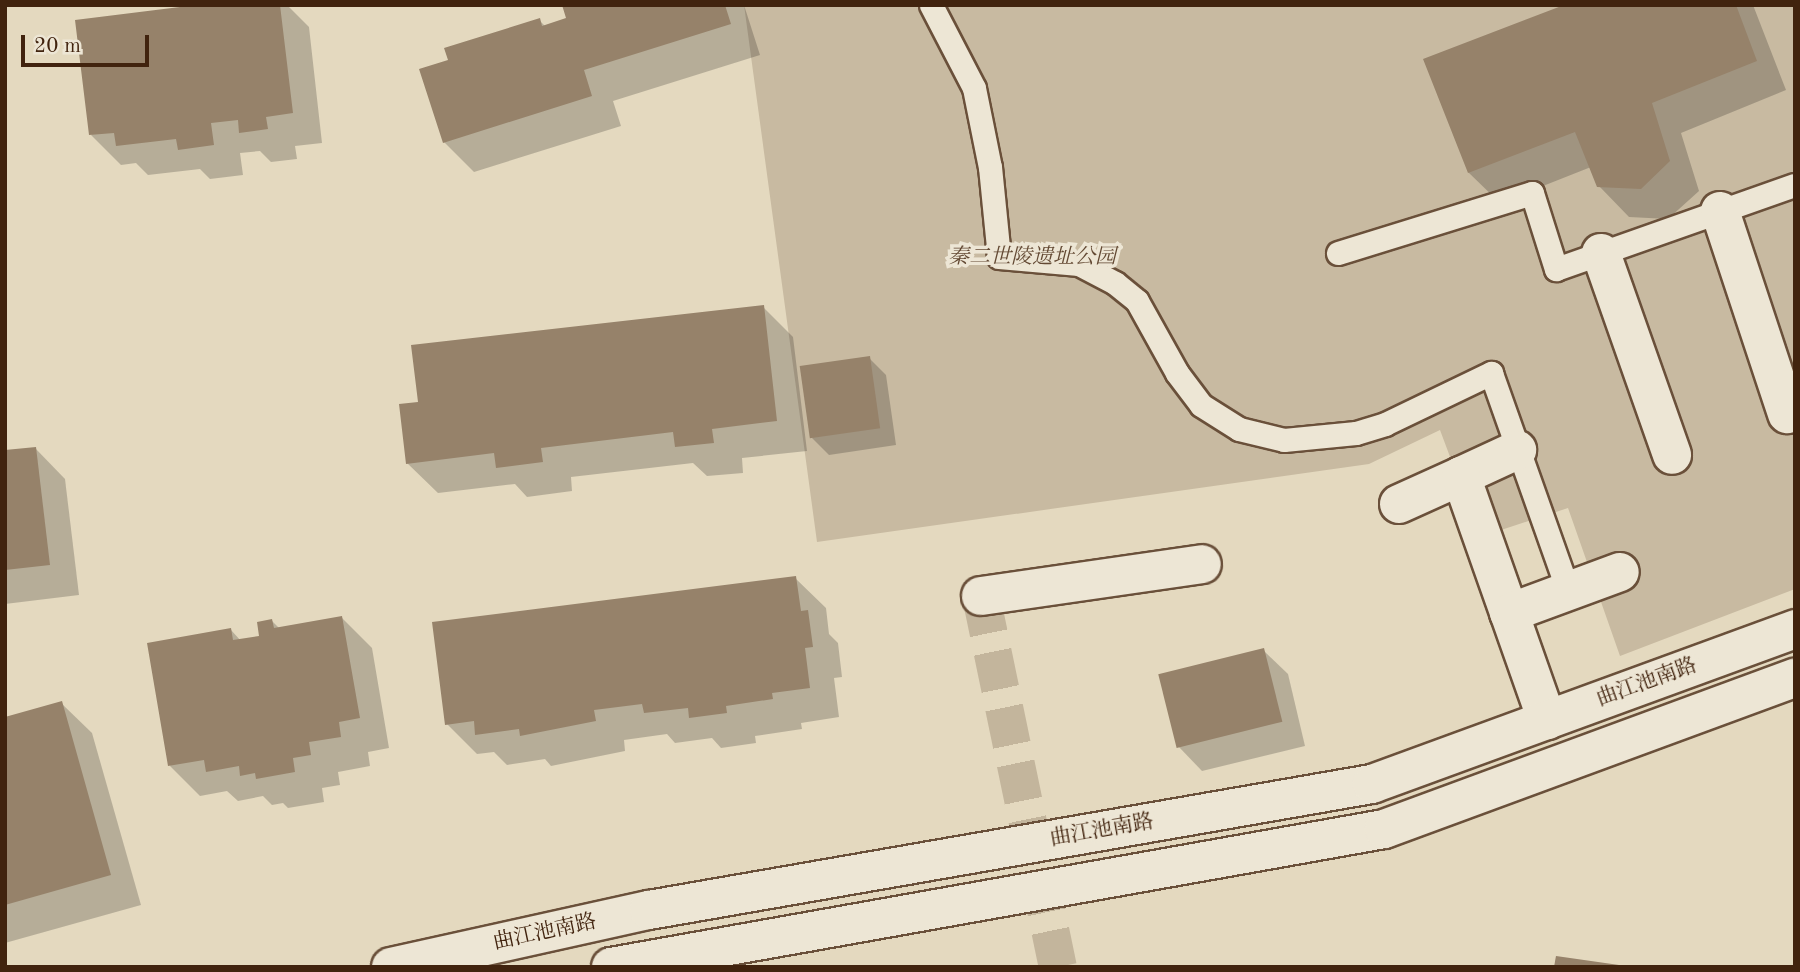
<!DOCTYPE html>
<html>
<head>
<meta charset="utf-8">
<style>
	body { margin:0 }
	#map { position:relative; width:1800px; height:972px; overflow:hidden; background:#e4d9bf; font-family:"Old Standard TT","Noto Serif SC",serif }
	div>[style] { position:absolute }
	.green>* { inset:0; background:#c8baa1 }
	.shadow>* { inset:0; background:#0003 }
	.building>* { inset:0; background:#96826a; transform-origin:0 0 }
	.street-tunnel>* { height:38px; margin-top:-19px; transform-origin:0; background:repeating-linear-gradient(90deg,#c3b59c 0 38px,transparent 0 57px) }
	.roads { filter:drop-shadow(2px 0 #6a503a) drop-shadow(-2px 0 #6a503a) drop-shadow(0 2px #6a503a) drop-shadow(0 -2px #6a503a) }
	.lane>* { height:23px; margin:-11.5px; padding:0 11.5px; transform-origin:11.5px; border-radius:11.5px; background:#ede6d5 }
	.street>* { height:38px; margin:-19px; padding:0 19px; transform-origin:19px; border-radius:19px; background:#ede6d5 }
	.secondary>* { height:38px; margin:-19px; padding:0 19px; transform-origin:19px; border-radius:19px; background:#ede6d5 }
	span { translate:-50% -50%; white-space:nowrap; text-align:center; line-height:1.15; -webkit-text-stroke:7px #ede6d5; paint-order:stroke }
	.park-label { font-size:21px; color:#634933; font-style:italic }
	.street-label { font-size:21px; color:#41230e }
	.frame { position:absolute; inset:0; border:7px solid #41230e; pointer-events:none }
	.scale { position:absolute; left:21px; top:35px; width:128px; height:32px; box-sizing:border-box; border:4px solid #41230e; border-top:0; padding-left:9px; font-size:21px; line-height:24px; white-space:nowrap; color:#41230e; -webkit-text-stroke:5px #ede6d5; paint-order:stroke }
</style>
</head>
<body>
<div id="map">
	<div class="green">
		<i style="clip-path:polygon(744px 5px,1795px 5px,1795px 589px,1620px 656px,1568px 508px,1480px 537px,1440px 430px,1369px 464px,817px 542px)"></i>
	</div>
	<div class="shadow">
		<i style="clip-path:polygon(210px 5px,287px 5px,309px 27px,322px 143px,295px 146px,297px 159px,271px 162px,260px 151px,240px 153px,243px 175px,210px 179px,200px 169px,148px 175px,136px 163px,121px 165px,91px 135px)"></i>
		<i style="clip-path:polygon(564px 5px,744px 5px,760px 55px,613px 101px,621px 126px,474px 172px,444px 142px,450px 61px,539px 20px,546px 27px,568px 19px)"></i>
		<i style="clip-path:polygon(1569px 5px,1753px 5px,1786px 90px,1681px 133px,1699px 191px,1668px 219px,1629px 217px,1599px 186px,1591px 167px,1500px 203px,1469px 173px,1425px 60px)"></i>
		<i style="clip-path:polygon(763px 307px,793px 337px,807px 451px,742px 458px,743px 473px,707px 476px,693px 463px,571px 477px,572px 491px,527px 497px,515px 484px,438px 493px,407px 463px,420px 403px)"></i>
		<i style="clip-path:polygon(869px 358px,886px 375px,896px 445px,829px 455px,812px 438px)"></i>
		<i style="clip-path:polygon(35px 448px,65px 479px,79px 595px,5px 604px,5px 452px)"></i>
		<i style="clip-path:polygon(795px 578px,826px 608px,829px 634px,838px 643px,842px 677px,834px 678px,839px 717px,801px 723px,802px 729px,755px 736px,756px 743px,721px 748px,712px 738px,675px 743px,667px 734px,624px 740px,625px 751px,551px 766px,545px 759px,507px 765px,494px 752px,477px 754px,447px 724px)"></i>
		<i style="clip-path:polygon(342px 618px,372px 648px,389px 748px,368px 752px,370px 766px,338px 772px,340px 785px,322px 788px,324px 802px,288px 808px,283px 803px,272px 805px,263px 796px,238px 801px,227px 791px,200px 796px,170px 766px,231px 630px,241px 641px,261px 637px,272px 621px,280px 629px)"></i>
		<i style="clip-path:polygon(1263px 650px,1288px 674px,1305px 746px,1202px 771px,1178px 746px)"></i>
		<i style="clip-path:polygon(61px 703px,92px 733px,141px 905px,5px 943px,5px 718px)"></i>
	</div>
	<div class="building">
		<i style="clip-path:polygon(196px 5px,280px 5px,293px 113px,266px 117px,268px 129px,239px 133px,238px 120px,211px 123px,214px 145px,178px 150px,176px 139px,116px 146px,114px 133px,89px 135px,75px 20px)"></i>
		<i style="clip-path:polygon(562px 5px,725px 5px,731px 24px,584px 70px,592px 96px,443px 143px,419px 69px,448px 60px,444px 48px,540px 18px,542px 26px,566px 18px)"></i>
		<i style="clip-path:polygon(1564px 5px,1736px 5px,1757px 61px,1652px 103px,1670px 161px,1641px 189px,1597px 187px,1575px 132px,1468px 173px,1423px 59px)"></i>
		<i style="clip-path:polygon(764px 305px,777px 421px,712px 429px,714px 443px,675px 447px,673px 432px,541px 448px,543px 462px,496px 468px,494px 453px,406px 464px,399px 404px,418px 402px,411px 345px)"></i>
		<i style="left:870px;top:356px;width:73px;height:71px;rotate:82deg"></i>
		<i style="clip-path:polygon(36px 447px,50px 565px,5px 570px,5px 450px)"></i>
		<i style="clip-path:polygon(796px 576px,801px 611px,808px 610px,813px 647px,805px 648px,810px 688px,772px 693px,773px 699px,726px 706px,727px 713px,689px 718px,688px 708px,644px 713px,642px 704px,594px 710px,596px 721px,520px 736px,519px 729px,475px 735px,474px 721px,445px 725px,432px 622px)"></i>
		<i style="clip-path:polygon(342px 616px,360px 718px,339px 722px,341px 737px,309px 742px,311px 755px,293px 758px,295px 772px,256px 779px,255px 773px,240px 776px,239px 766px,206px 772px,204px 760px,168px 766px,147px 643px,231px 628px,233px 640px,259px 636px,257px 622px,272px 619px,274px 628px)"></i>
		<i style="left:1264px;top:648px;width:76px;height:109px;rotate:76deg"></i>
		<i style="clip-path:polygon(62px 701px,111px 875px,5px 905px,5px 717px)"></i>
		<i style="clip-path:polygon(1556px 956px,1619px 965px,1619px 967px,1554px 967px)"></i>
	</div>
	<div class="street-tunnel">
		<i style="left:981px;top:596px;width:379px;rotate:78.3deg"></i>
	</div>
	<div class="roads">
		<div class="lane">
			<i style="left:931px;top:5px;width:93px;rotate:62.6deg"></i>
			<i style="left:974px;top:88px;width:81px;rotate:78.6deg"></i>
			<i style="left:990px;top:167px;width:90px;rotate:84.3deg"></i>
			<i style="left:999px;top:257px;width:80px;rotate:5deg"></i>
			<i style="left:1079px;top:264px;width:41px;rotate:27.8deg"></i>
			<i style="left:1115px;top:283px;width:28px;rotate:39deg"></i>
			<i style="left:1137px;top:301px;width:82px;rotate:60.9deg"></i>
			<i style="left:1177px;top:373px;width:40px;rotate:53deg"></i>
			<i style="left:1201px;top:405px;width:45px;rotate:32.3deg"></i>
			<i style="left:1239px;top:429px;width:46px;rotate:13.7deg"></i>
			<i style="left:1284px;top:440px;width:72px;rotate:-5.6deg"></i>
			<i style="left:1356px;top:433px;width:30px;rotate:-17deg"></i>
			<i style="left:1385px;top:424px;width:118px;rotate:-25.7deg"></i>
			<i style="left:1491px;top:373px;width:230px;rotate:70.5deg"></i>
			<i style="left:1338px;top:253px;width:203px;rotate:-17.2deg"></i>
			<i style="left:1532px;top:193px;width:80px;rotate:72.5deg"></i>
			<i style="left:1556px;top:269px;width:253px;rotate:-19.4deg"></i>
		</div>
		<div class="street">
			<i style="left:1720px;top:211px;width:214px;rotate:71.7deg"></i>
			<i style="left:1601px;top:253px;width:214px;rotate:70.6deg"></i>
			<i style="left:1461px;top:476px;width:62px;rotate:-24.9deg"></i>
			<i style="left:1399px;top:504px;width:68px;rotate:-24.3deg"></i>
			<i style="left:1461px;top:476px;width:259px;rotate:70.6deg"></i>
			<i style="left:981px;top:596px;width:223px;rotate:-8.2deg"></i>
			<i style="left:1509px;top:613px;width:118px;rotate:-20.3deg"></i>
		</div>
		<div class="secondary">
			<i style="left:391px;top:967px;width:264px;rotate:-12.5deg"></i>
			<i style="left:649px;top:910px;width:734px;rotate:-9.89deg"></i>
			<i style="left:1372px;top:784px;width:451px;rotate:-20.1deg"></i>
			<i style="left:611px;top:967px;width:785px;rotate:-10.12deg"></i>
			<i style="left:1384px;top:829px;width:438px;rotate:-20.2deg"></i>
		</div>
	</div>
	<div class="park-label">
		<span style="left:1032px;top:258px">秦二世陵遗址公园</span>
	</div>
	<div class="street-label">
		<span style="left:1647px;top:683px;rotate:-20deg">曲江池南路</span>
		<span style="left:1102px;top:831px;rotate:-10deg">曲江池南路</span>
		<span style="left:545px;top:933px;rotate:-12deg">曲江池南路</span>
	</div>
	<div class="frame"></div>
	<div class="scale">20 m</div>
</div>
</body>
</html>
